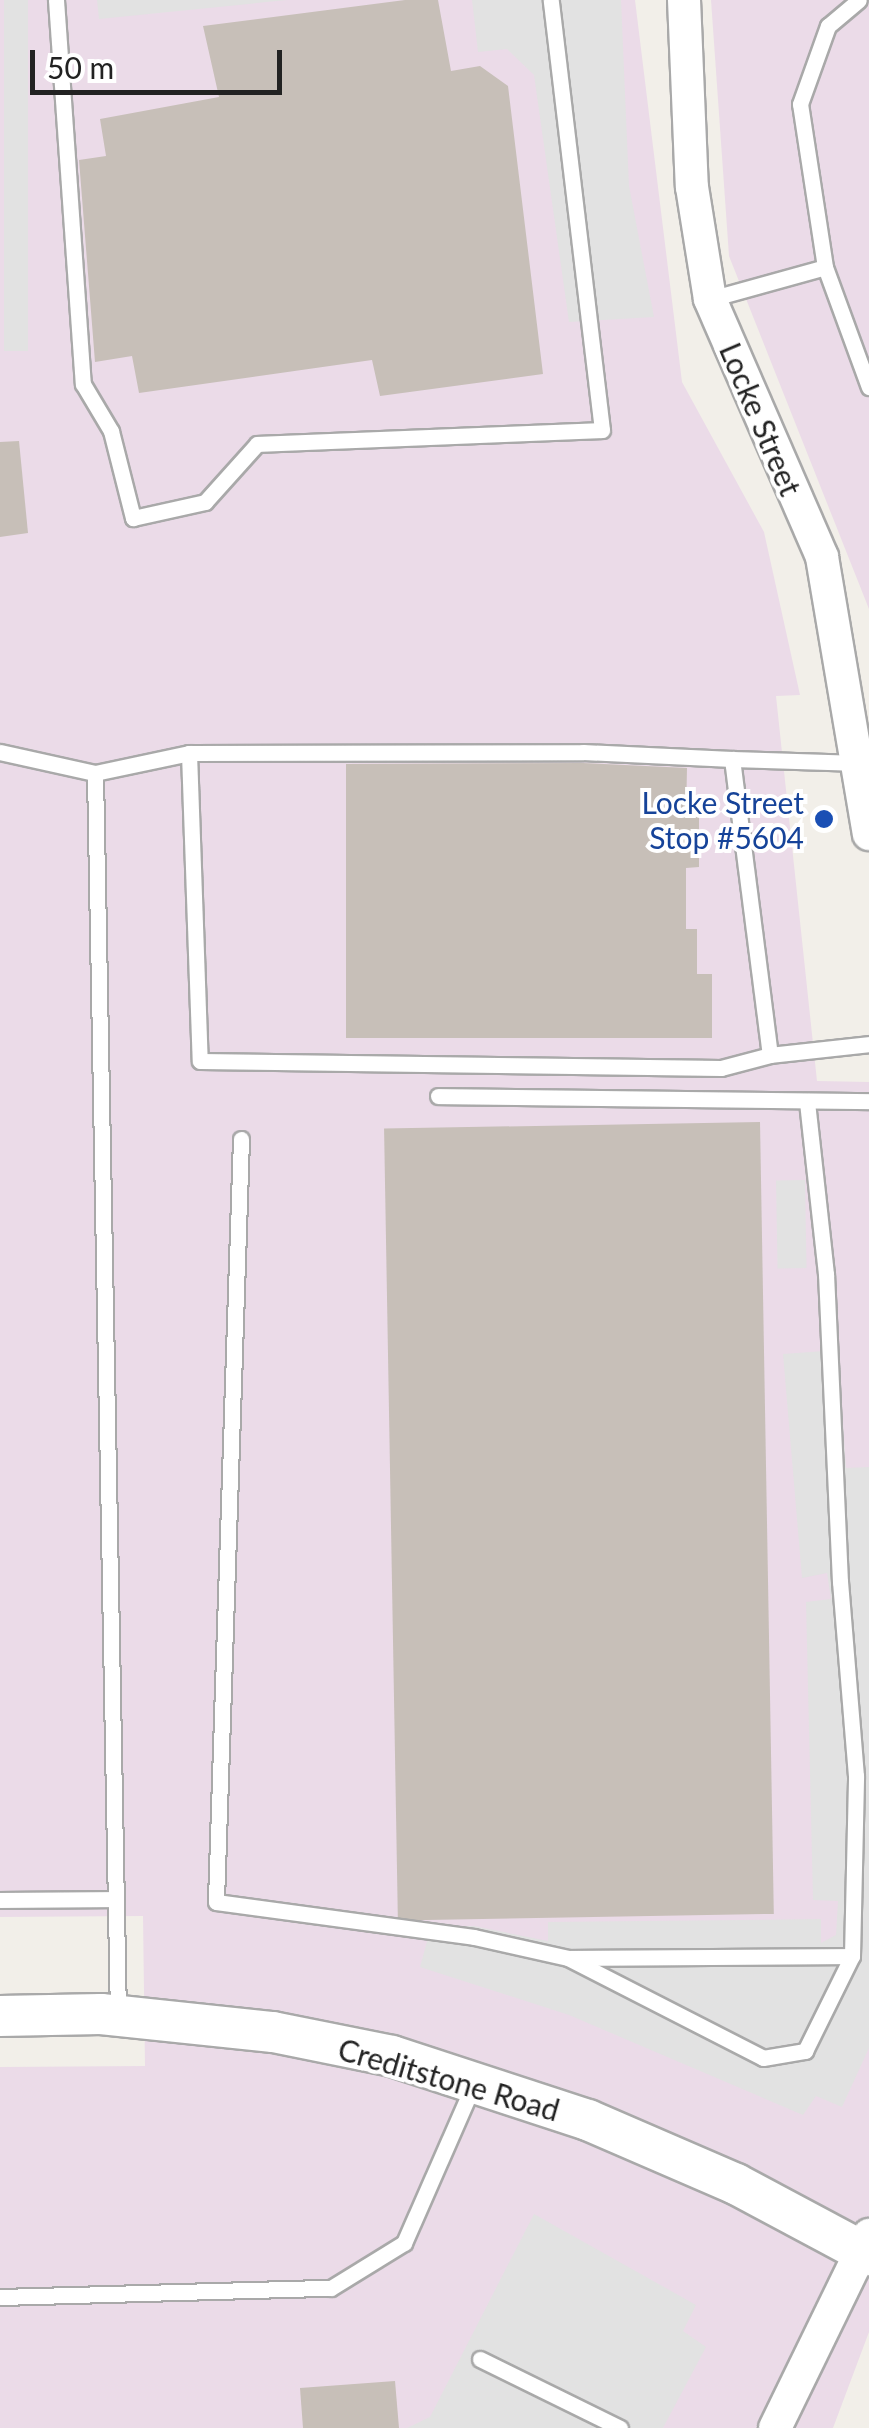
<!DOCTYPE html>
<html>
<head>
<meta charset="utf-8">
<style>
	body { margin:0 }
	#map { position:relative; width:869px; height:2428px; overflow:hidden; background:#f2efe9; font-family:Lato,sans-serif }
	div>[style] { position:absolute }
	.industrial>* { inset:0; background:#ebdbe8 }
	.parking>* { inset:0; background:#e2e2e2; transform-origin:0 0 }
	.building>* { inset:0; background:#c7bfb8; transform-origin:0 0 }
	.roads { filter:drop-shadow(2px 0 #a9a9a9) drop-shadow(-2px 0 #a9a9a9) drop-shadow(0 2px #a9a9a9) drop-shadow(0 -2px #a9a9a9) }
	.service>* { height:15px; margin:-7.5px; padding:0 7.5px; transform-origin:7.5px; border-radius:7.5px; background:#fff }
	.minor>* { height:32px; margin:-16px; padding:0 16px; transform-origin:16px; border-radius:16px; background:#fff }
	.tertiary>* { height:40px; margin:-20px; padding:0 20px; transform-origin:20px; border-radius:20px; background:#fff }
	.dots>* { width:28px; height:28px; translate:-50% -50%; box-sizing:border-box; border:5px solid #fff; border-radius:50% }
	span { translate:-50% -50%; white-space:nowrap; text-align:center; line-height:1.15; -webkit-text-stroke:8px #fff; paint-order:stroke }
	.street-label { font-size:30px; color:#222 }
	.transit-label { font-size:30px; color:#164399 }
	.right { translate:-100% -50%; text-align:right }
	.scale { position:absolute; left:30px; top:50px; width:252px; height:45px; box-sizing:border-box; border:5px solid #222; border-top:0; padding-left:12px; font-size:30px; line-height:35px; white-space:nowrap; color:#222; -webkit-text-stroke:8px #fff; paint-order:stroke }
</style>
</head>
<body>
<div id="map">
	<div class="industrial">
		<i style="clip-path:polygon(0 0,635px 0,682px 382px,764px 532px,800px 695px,776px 696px,817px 1081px,869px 1082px,869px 2332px,833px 2428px,0 2428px,0 2067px,145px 2066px,143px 1916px,0 1917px)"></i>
		<i style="clip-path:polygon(711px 0,869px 0,869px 609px,729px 256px)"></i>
	</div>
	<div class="parking">
		<i style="left:4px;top:0;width:24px;height:351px"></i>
		<i style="clip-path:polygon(97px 0,287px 0,99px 19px)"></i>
		<i style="clip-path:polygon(472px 0,621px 0,629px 186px,654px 317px,569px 322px,534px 75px,507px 49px,478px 52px)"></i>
		<i style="left:805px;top:1180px;width:88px;height:29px;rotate:89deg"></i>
		<i style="clip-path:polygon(838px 1350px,846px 1468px,869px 1467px,869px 2048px,842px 2107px,816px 2096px,803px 2115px,569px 2015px,420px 1967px,431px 1927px,474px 1926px,548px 1941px,548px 1922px,821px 1919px,821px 1943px,836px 1935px,838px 1901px,813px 1900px,806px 1602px,831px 1599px,827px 1573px,802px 1578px,783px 1354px)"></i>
		<i style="clip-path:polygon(534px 2214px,696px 2305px,683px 2331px,706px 2347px,663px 2428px,407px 2428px,430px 2417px)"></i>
	</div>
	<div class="building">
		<i style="clip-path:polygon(405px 0,438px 0,451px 71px,480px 66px,508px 86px,543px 374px,380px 396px,372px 360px,139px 393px,132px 356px,95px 362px,79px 160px,106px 156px,100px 119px,219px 97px,203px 26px)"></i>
		<i style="clip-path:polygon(19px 441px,28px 533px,0 537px,0 442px)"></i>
		<i style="clip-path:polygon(583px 763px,687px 768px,686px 816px,699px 817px,699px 867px,686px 868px,686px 929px,697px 929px,697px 974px,712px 974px,712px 1038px,346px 1038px,346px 764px)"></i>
		<i style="left:760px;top:1122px;width:792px;height:376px;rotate:89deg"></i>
		<i style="clip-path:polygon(395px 2381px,399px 2428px,303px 2428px,300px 2388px)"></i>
	</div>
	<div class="roads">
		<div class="service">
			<i style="left:56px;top:0;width:385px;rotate:86deg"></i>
			<i style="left:83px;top:384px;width:55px;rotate:59.2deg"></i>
			<i style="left:111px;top:431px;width:90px;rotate:75.8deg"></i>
			<i style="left:133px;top:518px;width:74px;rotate:-12.5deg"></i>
			<i style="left:205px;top:502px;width:78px;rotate:-48.1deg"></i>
			<i style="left:257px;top:444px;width:345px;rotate:-2.3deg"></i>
			<i style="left:602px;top:430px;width:433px;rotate:-96.8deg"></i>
			<i style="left:825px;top:267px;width:128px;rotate:69.9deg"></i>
			<i style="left:710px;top:299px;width:119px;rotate:-15.5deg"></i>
			<i style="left:825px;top:267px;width:165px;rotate:-98.7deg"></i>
			<i style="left:800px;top:104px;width:83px;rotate:-70.3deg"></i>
			<i style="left:828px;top:26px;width:40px;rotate:-40deg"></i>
			<i style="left:0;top:752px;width:97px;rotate:12.5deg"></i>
			<i style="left:95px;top:773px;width:1239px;rotate:88.94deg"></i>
			<i style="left:189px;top:753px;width:308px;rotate:88deg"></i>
			<i style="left:200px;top:1061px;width:521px;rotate:0.77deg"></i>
			<i style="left:721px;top:1068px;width:51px;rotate:-14.9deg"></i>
			<i style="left:860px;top:763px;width:128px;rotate:-178.2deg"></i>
			<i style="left:732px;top:759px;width:298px;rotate:82.7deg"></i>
			<i style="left:770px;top:1055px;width:100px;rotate:-6.3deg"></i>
			<i style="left:95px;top:773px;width:96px;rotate:-12deg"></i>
			<i style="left:189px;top:753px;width:394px;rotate:-0.1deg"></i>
			<i style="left:583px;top:752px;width:149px;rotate:2.7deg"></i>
			<i style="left:438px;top:1096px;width:431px;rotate:0.7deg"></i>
			<i style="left:241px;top:1139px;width:763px;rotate:91.88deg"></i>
			<i style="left:216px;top:1902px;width:260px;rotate:7.7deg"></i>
			<i style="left:474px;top:1937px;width:96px;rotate:12.6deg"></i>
			<i style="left:568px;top:1958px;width:219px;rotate:27.1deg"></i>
			<i style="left:763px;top:2058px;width:43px;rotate:-9.5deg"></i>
			<i style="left:805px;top:2051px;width:106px;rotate:-63.7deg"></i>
			<i style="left:852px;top:1956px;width:180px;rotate:-88.7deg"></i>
			<i style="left:856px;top:1776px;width:195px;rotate:-94.7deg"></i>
			<i style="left:840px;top:1582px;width:308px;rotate:-92.6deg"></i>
			<i style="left:826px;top:1274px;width:174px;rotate:-96.3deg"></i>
			<i style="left:0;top:1900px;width:116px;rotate:-0.5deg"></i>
			<i style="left:571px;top:1958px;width:281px;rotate:-0.4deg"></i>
			<i style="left:0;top:2297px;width:331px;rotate:-1.6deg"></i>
			<i style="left:331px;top:2288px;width:86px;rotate:-31.7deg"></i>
			<i style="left:404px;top:2243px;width:171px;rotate:-66.3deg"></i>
			<i style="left:480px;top:2359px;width:156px;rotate:26.2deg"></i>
		</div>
		<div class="minor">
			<i style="left:684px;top:0;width:187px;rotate:87.6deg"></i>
			<i style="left:692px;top:187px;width:113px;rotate:80.9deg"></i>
			<i style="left:710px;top:299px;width:281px;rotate:66.5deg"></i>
			<i style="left:822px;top:557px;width:281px;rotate:80.4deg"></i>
			<i style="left:775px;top:2428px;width:215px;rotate:-64deg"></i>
		</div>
		<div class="tertiary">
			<i style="left:0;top:2016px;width:101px;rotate:-1.1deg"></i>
			<i style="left:101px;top:2014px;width:173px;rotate:6deg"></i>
			<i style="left:273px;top:2032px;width:121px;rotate:11.4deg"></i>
			<i style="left:392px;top:2056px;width:206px;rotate:18.1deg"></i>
			<i style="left:588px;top:2120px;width:161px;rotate:23.4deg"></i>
			<i style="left:736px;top:2184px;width:151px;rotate:28.1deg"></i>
		</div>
	</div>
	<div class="dots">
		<i style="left:824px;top:819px;background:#1a4fb4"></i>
	</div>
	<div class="street-label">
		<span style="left:761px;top:419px;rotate:67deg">Locke Street</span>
		<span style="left:449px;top:2079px;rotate:16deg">Creditstone Road</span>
	</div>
	<div class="transit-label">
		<span class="right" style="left:804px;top:819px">Locke Street<br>Stop #5604</span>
	</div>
	<div class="scale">50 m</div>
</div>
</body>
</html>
